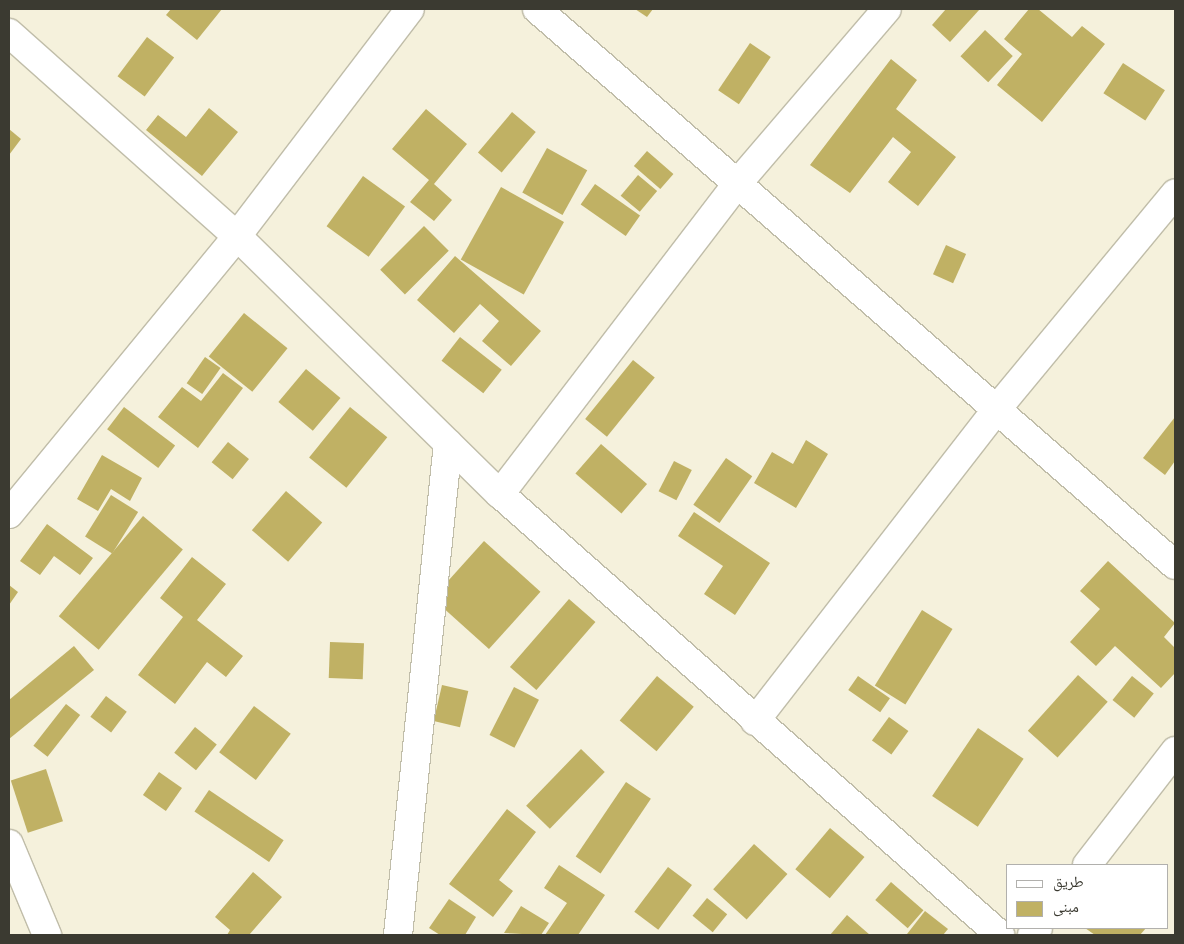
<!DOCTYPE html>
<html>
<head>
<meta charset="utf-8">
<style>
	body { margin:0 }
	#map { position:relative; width:1184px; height:944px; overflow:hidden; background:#f5f1dc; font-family:"Archivo Narrow","Noto Naskh Arabic",sans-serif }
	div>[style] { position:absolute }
	.building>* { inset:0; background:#c0b164; transform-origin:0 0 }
	.roads { filter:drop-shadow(1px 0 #c0bda9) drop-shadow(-1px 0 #c0bda9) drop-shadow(0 1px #c0bda9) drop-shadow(0 -1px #c0bda9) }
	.minor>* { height:28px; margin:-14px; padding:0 14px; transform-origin:14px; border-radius:14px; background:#fff }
	.tertiary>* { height:28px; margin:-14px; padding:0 14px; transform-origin:14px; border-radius:14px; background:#fff }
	span { translate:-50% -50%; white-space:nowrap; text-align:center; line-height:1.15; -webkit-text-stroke:5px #fff; paint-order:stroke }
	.frame { position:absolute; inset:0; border:10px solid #3b3a31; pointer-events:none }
	.legend { position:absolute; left:1006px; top:864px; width:162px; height:65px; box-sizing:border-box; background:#fff; border:1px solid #b1b0ad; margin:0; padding:6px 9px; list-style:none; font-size:15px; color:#3b3a31 }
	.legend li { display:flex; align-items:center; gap:10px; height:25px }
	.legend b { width:25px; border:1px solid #b1b0ad }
</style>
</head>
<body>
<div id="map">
	<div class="building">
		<i style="clip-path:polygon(171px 9px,222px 9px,197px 40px,166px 15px)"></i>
		<i style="clip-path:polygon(635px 9px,653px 9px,647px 17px)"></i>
		<i style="clip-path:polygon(946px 9px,980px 9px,950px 42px,932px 25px)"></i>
		<i style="clip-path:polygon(1029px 9px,1038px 9px,1072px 37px,1082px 26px,1105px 44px,1042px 122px,997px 85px,1022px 54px,1004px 39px)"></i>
		<i style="left:985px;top:30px;width:38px;height:36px;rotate:43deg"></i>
		<i style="left:147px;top:37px;width:34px;height:49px;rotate:37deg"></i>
		<i style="left:750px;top:43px;width:25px;height:57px;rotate:34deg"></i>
		<i style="clip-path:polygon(891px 59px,917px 80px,896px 109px,956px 157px,918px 206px,888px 182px,911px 152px,893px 137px,850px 193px,810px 165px)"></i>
		<i style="left:1123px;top:63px;width:50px;height:36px;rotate:33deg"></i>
		<i style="clip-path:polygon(209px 108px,238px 132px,202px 176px,146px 130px,158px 115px,186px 137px)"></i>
		<i style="clip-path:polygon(426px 109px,467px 144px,434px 184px,452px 200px,434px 221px,410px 202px,429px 180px,392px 149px)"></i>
		<i style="left:512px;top:112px;width:31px;height:53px;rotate:40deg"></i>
		<i style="clip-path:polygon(9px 129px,21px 139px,9px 155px)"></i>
		<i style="left:547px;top:148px;width:46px;height:51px;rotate:29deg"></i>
		<i style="left:647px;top:151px;width:35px;height:20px;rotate:41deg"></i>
		<i style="left:638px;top:175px;width:25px;height:27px;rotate:40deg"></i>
		<i style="left:363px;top:176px;width:52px;height:62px;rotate:36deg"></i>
		<i style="left:595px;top:184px;width:55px;height:25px;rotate:35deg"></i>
		<i style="left:501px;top:187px;width:72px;height:83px;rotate:29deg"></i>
		<i style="left:424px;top:226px;width:35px;height:62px;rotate:45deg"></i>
		<i style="left:946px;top:245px;width:22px;height:32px;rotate:24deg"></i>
		<i style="clip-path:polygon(455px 256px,541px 331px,511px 366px,482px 341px,499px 321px,480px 304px,454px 333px,417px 300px)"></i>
		<i style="left:244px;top:313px;width:56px;height:56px;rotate:39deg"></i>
		<i style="left:460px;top:337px;width:53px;height:30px;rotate:38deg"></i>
		<i style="left:205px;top:357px;width:19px;height:32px;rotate:35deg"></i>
		<i style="left:633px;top:360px;width:28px;height:76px;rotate:39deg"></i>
		<i style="left:306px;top:369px;width:45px;height:43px;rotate:40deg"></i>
		<i style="clip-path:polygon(223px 373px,243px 388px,198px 448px,158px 417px,182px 387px,201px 401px)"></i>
		<i style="left:124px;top:407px;width:64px;height:28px;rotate:37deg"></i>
		<i style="left:350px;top:407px;width:48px;height:65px;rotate:39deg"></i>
		<i style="clip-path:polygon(1175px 417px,1175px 461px,1165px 475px,1143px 458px)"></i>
		<i style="clip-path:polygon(806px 440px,828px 454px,796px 508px,754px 483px,772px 452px,793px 464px)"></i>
		<i style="left:228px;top:442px;width:27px;height:26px;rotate:39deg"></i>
		<i style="left:601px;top:444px;width:61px;height:39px;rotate:41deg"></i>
		<i style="clip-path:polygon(102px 455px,142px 478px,130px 501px,111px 489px,98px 511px,77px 499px)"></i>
		<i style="left:726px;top:458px;width:32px;height:57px;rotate:35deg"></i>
		<i style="left:674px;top:461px;width:20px;height:34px;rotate:27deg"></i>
		<i style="left:286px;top:491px;width:48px;height:52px;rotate:41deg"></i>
		<i style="left:111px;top:495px;width:32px;height:49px;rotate:32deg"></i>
		<i style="clip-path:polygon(694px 512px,770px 563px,735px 615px,704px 594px,723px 566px,678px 536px)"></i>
		<i style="left:143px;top:516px;width:52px;height:131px;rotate:40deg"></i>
		<i style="clip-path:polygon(47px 524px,93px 558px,80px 575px,54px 556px,40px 575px,20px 561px)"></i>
		<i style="left:484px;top:541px;width:76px;height:77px;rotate:42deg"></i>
		<i style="clip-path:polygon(192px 557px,226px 584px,197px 620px,243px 656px,226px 677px,207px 662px,175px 704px,138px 675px,183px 617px,160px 598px)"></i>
		<i style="clip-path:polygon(1108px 561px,1175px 623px,1164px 637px,1175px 648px,1175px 673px,1161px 688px,1115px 646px,1096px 666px,1070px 642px,1100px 609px,1080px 591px)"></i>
		<i style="clip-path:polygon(9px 585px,18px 592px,9px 605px)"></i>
		<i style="left:569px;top:599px;width:35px;height:90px;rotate:41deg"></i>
		<i style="left:922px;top:610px;width:36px;height:89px;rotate:32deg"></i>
		<i style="left:330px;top:642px;width:34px;height:36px;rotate:2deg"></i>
		<i style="clip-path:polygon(74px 646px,94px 670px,9px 739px,9px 700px)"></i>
		<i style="left:1078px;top:675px;width:40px;height:75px;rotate:42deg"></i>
		<i style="left:657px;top:676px;width:48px;height:58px;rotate:40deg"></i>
		<i style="left:858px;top:676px;width:39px;height:17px;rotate:35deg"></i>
		<i style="left:1132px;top:676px;width:28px;height:31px;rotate:39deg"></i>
		<i style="left:442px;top:685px;width:27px;height:37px;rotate:13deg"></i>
		<i style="left:514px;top:687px;width:28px;height:54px;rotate:27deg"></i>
		<i style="left:106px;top:696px;width:26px;height:26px;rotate:37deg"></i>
		<i style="left:66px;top:704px;width:18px;height:53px;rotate:38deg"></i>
		<i style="left:254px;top:706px;width:46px;height:58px;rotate:37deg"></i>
		<i style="left:889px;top:717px;width:24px;height:29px;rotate:36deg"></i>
		<i style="left:195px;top:727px;width:28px;height:33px;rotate:39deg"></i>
		<i style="left:978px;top:728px;width:55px;height:82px;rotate:34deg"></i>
		<i style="left:581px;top:749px;width:33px;height:79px;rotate:44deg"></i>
		<i style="left:46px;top:769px;width:55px;height:37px;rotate:72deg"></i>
		<i style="left:159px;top:772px;width:28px;height:28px;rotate:35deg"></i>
		<i style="left:626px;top:782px;width:30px;height:90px;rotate:34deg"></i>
		<i style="left:209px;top:790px;width:90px;height:26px;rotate:34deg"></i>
		<i style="clip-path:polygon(507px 809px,536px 832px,499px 880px,513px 891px,493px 917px,449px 884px)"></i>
		<i style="left:830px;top:828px;width:45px;height:54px;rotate:40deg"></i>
		<i style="left:754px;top:844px;width:45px;height:61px;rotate:42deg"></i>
		<i style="clip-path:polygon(559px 865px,605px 895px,578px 935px,545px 935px,567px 903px,544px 888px)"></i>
		<i style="left:668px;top:867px;width:30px;height:56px;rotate:37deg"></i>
		<i style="clip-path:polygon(253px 872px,282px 897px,249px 935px,227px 935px,230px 930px,215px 917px)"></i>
		<i style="left:891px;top:882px;width:43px;height:24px;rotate:41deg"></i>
		<i style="left:707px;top:898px;width:26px;height:23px;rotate:39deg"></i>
		<i style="clip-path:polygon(449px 899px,476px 917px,465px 935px,440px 935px,429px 928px)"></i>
		<i style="clip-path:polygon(521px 906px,549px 923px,541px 935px,504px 933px)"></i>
		<i style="clip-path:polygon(925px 911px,948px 929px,943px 935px,907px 934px)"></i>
		<i style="clip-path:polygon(847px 915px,870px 935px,830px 935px)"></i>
		<i style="clip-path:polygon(1085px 928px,1146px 928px,1140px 935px,1095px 935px)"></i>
	</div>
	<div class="roads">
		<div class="minor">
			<i style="left:537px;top:9px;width:846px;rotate:41.07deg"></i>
			<i style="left:9px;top:33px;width:305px;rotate:41.7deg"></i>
			<i style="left:237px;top:236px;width:368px;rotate:44.5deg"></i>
			<i style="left:500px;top:494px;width:667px;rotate:41.41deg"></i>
			<i style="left:500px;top:494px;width:390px;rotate:-52.6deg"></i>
			<i style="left:737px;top:184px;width:230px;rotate:-49.4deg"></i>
			<i style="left:755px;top:721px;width:393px;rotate:-52.2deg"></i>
			<i style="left:996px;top:410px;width:281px;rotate:-50.4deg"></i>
			<i style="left:9px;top:844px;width:99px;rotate:67.3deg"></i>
			<i style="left:1087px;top:865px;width:144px;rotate:-52.3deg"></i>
			<i style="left:398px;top:935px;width:494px;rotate:-84.2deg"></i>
			<i style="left:1032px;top:935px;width:9px;rotate:-49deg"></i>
		</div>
		<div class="tertiary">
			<i style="left:9px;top:514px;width:360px;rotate:-50.6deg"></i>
			<i style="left:237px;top:236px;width:285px;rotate:-52.7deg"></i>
		</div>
	</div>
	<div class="frame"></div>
	<ul class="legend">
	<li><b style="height:6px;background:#fff"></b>طريق</li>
	<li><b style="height:14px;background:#c0b164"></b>مبنى</li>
	</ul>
</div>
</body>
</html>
